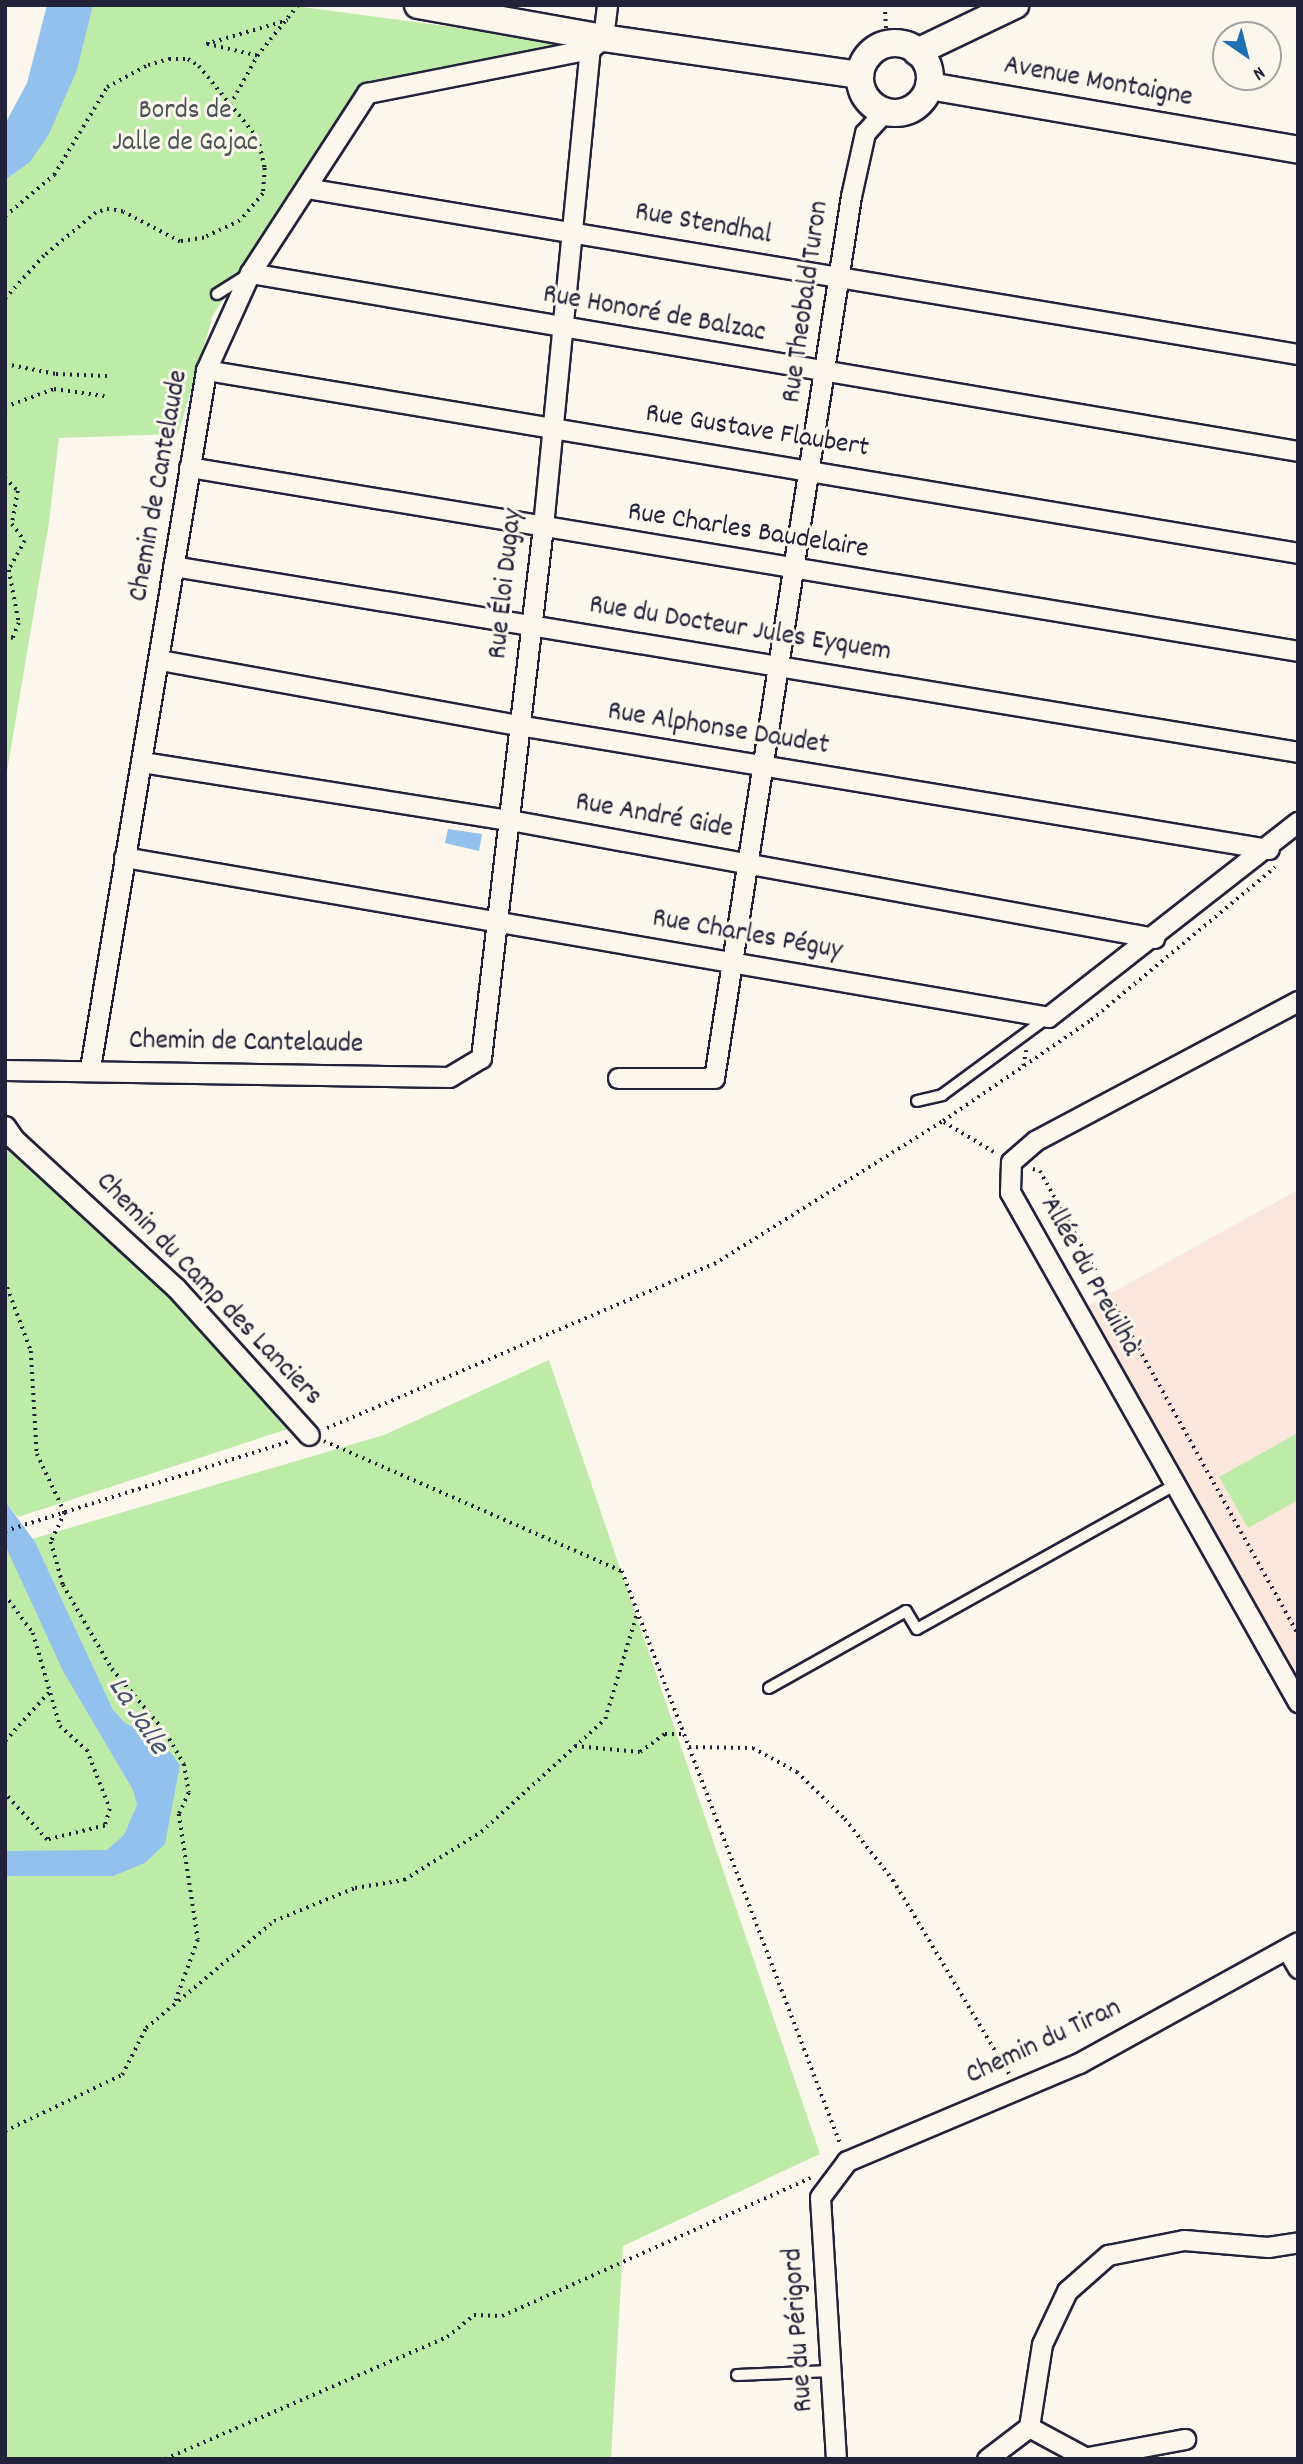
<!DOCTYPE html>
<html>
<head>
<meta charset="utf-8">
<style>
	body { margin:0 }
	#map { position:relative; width:1303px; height:2464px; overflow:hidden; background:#fbf7ec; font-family:Dekko,sans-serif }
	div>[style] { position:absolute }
	.built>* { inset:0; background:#fbe6dc }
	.green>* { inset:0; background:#bfeba9 }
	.water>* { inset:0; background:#93c1ed }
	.path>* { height:3.5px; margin-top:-1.75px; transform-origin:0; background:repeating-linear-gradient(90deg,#22223b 0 2px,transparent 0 7px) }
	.roads { filter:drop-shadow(2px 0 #22223b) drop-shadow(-2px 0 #22223b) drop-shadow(0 2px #22223b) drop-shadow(0 -2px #22223b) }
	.lane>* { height:10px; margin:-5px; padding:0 5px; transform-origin:5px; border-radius:5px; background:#fbf7ec }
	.street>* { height:19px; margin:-9.5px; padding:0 9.5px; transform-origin:9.5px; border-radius:9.5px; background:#fbf7ec }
	.secondary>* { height:26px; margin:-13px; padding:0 13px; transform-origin:13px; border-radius:13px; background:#fbf7ec }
	.secondary>.ring { margin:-13px; padding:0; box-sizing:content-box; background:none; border:26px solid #fbf7ec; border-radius:50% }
	span { translate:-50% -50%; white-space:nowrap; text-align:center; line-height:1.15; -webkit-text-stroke:6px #fbf7ec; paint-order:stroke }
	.street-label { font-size:28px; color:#22223b }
	.park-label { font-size:28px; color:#495456 }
	.water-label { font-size:30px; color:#445270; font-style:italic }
	.frame { position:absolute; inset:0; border:7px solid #22223b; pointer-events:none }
	.north { position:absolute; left:1212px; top:21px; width:70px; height:70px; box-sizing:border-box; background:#fbf7ec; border:2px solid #a4a2a5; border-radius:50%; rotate:145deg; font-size:19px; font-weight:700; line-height:28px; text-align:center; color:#22223b }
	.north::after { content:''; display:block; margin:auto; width:24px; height:32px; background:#1f6fb2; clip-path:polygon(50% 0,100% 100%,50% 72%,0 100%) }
</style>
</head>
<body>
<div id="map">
	<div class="built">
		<i style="clip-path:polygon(1298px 1190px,1298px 1702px,1077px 1312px)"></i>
	</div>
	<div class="green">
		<i style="clip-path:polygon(93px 5px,288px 5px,557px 41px,554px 52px,357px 93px,213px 315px,178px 434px,59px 438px,49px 522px,5px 783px,5px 180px,30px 162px,82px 44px)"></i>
		<i style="clip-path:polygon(5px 1144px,80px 1203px,294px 1427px,18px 1517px,5px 1501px)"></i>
		<i style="clip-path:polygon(549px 1360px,820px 2154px,623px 2246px,611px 2459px,5px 2459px,5px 1547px,384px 1435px)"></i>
		<i style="clip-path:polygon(1298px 1433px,1298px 1500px,1248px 1528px,1219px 1477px)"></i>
	</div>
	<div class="water">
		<i style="clip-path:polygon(47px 5px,93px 5px,77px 70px,49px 134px,30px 162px,5px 180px,5px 124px,27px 83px)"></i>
		<i style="clip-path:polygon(448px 829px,482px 834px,479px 851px,445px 843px)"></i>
		<i style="clip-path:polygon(5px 1501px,35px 1542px,113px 1710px,125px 1723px,161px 1740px,180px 1765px,165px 1844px,145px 1863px,113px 1876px,5px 1876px,5px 1851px,107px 1850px,124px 1835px,137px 1805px,133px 1790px,63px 1671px,5px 1545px)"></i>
	</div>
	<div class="path">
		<i style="left:885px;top:5px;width:39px;rotate:87deg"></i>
		<i style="left:257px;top:56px;width:52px;rotate:-166.8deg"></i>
		<i style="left:206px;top:44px;width:85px;rotate:-16.3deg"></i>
		<i style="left:230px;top:105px;width:56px;rotate:-61.1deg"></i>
		<i style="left:257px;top:56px;width:65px;rotate:-51.2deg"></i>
		<i style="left:5px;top:216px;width:64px;rotate:-39.9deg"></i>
		<i style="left:54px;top:175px;width:103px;rotate:-58.9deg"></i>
		<i style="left:107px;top:87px;width:47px;rotate:-28.2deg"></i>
		<i style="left:148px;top:65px;width:22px;rotate:-16deg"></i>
		<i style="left:169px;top:59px;width:19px"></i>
		<i style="left:188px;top:59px;width:13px;rotate:32deg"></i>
		<i style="left:199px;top:66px;width:93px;rotate:50.7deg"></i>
		<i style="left:258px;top:138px;width:31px;rotate:77deg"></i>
		<i style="left:265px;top:168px;width:26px;rotate:94deg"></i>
		<i style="left:263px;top:194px;width:35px;rotate:130deg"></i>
		<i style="left:240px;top:221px;width:40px;rotate:155deg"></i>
		<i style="left:204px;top:238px;width:24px;rotate:171deg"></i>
		<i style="left:180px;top:242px;width:64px;rotate:-152.2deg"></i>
		<i style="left:123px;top:212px;width:14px;rotate:-168deg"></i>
		<i style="left:109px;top:209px;width:14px;rotate:163deg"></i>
		<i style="left:96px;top:213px;width:67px;rotate:140.4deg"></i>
		<i style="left:44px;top:256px;width:58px;rotate:132.2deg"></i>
		<i style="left:5px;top:364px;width:52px;rotate:11.1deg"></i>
		<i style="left:56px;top:374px;width:51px;rotate:2.2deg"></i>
		<i style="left:5px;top:407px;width:52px;rotate:-20.2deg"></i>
		<i style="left:54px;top:389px;width:51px;rotate:7.8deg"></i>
		<i style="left:5px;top:478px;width:18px;rotate:45deg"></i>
		<i style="left:18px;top:491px;width:34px;rotate:100deg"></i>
		<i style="left:12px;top:524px;width:21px;rotate:53deg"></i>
		<i style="left:25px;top:541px;width:33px;rotate:119deg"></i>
		<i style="left:9px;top:570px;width:54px;rotate:79.3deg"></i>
		<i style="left:19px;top:623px;width:16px;rotate:112deg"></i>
		<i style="left:13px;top:638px;width:8px;rotate:173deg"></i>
		<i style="left:1023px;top:1066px;width:16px;rotate:-79deg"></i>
		<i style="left:944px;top:1122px;width:58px;rotate:31deg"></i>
		<i style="left:1033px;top:1169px;width:7px;rotate:16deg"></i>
		<i style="left:1040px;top:1171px;width:530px;rotate:60.87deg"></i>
		<i style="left:5px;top:1281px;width:75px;rotate:69.6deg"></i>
		<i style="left:31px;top:1351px;width:103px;rotate:86.7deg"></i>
		<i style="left:37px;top:1454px;width:65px;rotate:64.6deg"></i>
		<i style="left:65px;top:1513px;width:32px;rotate:116deg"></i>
		<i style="left:51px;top:1542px;width:45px;rotate:74.4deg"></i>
		<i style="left:63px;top:1585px;width:97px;rotate:59.7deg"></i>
		<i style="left:112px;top:1669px;width:84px;rotate:49.8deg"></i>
		<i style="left:166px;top:1733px;width:36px;rotate:60deg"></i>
		<i style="left:184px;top:1764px;width:29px;rotate:80deg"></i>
		<i style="left:189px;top:1793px;width:23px;rotate:115deg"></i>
		<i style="left:179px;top:1814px;width:127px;rotate:81.4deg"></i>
		<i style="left:198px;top:1940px;width:67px;rotate:110.1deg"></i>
		<i style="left:327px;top:1428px;width:420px;rotate:-23deg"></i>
		<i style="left:714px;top:1264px;width:270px;rotate:-32deg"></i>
		<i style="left:943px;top:1121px;width:179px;rotate:-34.3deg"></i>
		<i style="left:1091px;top:1020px;width:239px;rotate:-39.7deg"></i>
		<i style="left:324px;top:1441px;width:325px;rotate:23.6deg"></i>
		<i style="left:622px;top:1571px;width:612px;rotate:69.14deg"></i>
		<i style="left:5px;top:1531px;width:299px;rotate:-17.5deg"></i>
		<i style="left:5px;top:1595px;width:47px;rotate:53.6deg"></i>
		<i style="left:33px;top:1633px;width:97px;rotate:73.8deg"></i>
		<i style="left:60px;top:1726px;width:36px;rotate:42deg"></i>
		<i style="left:87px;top:1750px;width:63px;rotate:68.7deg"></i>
		<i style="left:110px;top:1809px;width:18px;rotate:106deg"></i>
		<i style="left:105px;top:1826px;width:60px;rotate:166.4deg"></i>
		<i style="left:47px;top:1840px;width:62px;rotate:-132.4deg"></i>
		<i style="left:5px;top:1741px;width:67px;rotate:-48deg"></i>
		<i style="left:575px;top:1746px;width:65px;rotate:5.3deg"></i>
		<i style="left:640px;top:1752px;width:31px;rotate:-36deg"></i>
		<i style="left:665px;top:1734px;width:19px"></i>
		<i style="left:689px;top:1747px;width:64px;rotate:0.9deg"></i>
		<i style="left:753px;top:1748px;width:50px;rotate:28.6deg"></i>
		<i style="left:797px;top:1772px;width:67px;rotate:44.4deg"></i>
		<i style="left:845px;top:1819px;width:78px;rotate:51.8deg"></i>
		<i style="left:893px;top:1880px;width:226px;rotate:59.1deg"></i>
		<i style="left:5px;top:2131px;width:130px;rotate:-25.6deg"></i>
		<i style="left:122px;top:2075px;width:53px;rotate:-62.9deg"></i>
		<i style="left:146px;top:2028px;width:167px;rotate:-39.9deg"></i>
		<i style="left:274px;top:1921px;width:87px;rotate:-22.2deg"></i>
		<i style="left:355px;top:1888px;width:50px;rotate:-9.3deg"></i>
		<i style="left:404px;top:1880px;width:91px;rotate:-31.9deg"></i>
		<i style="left:481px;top:1832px;width:168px;rotate:-42.3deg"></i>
		<i style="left:605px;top:1719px;width:111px;rotate:-73.2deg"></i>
		<i style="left:165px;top:2459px;width:307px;rotate:-23.4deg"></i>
		<i style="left:447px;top:2337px;width:35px;rotate:-39deg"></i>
		<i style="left:474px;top:2315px;width:28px;rotate:2deg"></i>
		<i style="left:502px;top:2316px;width:338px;rotate:-24.1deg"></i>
	</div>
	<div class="roads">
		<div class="lane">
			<i style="left:217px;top:294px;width:34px;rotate:-32deg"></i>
			<i style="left:917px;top:1101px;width:26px;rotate:-13deg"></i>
			<i style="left:942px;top:1095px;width:130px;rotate:-36.3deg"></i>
			<i style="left:769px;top:1688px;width:157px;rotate:-29.3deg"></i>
			<i style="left:906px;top:1611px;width:21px;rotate:59deg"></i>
			<i style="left:917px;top:1629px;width:293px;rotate:-29.2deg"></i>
			<i style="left:737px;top:2375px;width:94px;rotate:-2.4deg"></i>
		</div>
		<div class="street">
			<i style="left:306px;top:188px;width:1006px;rotate:9.5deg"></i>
			<i style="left:250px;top:273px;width:1063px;rotate:9.64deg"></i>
			<i style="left:206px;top:370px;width:1107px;rotate:9.51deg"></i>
			<i style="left:189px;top:467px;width:1124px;rotate:9.42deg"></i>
			<i style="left:173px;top:566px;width:1140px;rotate:9.39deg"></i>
			<i style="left:160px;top:660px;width:364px;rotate:10.3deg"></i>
			<i style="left:518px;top:725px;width:761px;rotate:9.38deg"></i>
			<i style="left:142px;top:762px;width:373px;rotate:9deg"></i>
			<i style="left:510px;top:820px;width:655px;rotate:10.38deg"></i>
			<i style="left:124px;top:857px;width:938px;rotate:9.82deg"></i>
			<i style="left:1048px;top:1017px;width:317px;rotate:-38deg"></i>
			<i style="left:1298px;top:1001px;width:298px;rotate:152deg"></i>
			<i style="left:1035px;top:1141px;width:32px;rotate:139deg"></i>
			<i style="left:1011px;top:1162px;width:30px;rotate:92deg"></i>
			<i style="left:1010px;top:1192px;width:586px;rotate:60.55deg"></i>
			<i style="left:90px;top:1068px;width:708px;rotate:-80.56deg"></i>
			<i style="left:206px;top:370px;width:107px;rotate:-65.6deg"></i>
			<i style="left:250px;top:273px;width:215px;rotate:-57deg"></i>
			<i style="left:367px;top:93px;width:227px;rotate:-11.2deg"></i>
			<i style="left:5px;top:1070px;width:444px;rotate:0.9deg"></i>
			<i style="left:449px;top:1077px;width:37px;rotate:-31deg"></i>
			<i style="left:481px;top:1058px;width:536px;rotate:-83.35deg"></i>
			<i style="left:543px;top:526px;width:479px;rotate:-84.4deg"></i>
			<i style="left:590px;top:49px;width:17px;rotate:-40deg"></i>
			<i style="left:603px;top:38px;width:33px;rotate:-83deg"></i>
			<i style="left:618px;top:1078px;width:96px"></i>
			<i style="left:714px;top:1078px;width:893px;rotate:-81.17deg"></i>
			<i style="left:851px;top:196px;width:65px;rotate:-77.5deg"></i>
			<i style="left:865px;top:133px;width:28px;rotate:-48deg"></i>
			<i style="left:5px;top:1126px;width:16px;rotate:55deg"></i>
			<i style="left:14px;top:1139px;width:220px;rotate:42.6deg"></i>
			<i style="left:176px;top:1288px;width:198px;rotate:47.9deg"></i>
			<i style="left:1287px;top:1949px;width:22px;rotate:60deg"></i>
			<i style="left:1029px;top:2427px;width:67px;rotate:28.5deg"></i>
			<i style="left:1088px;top:2457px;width:99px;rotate:-10.5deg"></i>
			<i style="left:836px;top:2459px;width:262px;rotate:-93.5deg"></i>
			<i style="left:820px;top:2197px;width:45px;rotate:-53.1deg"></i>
			<i style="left:847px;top:2161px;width:252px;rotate:-22.9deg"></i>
			<i style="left:1079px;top:2063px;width:250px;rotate:-28.9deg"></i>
			<i style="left:987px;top:2459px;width:53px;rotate:-37.3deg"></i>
			<i style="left:1029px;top:2427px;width:84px;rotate:-81.1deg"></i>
			<i style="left:1042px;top:2344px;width:59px;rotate:-64.7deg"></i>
			<i style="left:1067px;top:2291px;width:55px;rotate:-41.3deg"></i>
			<i style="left:1108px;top:2255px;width:77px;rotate:-11.2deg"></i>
			<i style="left:1184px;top:2240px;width:84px;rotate:4.8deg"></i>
			<i style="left:1268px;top:2247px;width:30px;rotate:-9deg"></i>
		</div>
		<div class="secondary">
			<i style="left:418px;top:5px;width:188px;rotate:10.1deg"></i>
			<i style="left:603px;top:38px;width:260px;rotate:8.2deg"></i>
			<i class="ring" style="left:860px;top:43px;width:44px;height:44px"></i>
			<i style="left:917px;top:52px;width:109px;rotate:-25.6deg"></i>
			<i style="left:929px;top:86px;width:375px;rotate:9.8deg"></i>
		</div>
	</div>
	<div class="street-label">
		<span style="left:1098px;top:83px;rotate:10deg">Avenue Montaigne</span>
		<span style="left:703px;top:225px;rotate:10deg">Rue Stendhal</span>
		<span style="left:807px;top:302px;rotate:-82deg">Rue Theobald Turon</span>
		<span style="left:654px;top:315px;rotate:10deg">Rue Honoré de Balzac</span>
		<span style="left:757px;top:432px;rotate:9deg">Rue Gustave Flaubert</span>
		<span style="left:160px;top:486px;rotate:-80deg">Chemin de Cantelaude</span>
		<span style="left:748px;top:532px;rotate:9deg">Rue Charles Baudelaire</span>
		<span style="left:507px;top:584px;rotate:-84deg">Rue Éloi Dugay</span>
		<span style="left:740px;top:630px;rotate:9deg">Rue du Docteur Jules Eyquem</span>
		<span style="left:718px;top:730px;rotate:9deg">Rue Alphonse Daudet</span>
		<span style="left:654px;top:817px;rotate:10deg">Rue André Gide</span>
		<span style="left:747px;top:936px;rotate:10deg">Rue Charles Péguy</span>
		<span style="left:246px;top:1044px;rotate:1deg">Chemin de Cantelaude</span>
		<span style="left:1089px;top:1277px;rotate:61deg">Allée du Preuilhà</span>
		<span style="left:208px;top:1290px;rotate:46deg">Chemin du Camp des Lanciers</span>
		<span style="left:1044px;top:2043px;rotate:-25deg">Chemin du Tiran</span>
		<span style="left:800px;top:2330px;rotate:-94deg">Rue du Périgord</span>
	</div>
	<div class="park-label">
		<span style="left:185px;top:128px">Bords de<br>Jalle de Gajac</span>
	</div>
	<div class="water-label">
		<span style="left:136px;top:1717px;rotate:57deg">La Jalle</span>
	</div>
	<div class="frame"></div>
	<div class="north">N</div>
</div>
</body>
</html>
